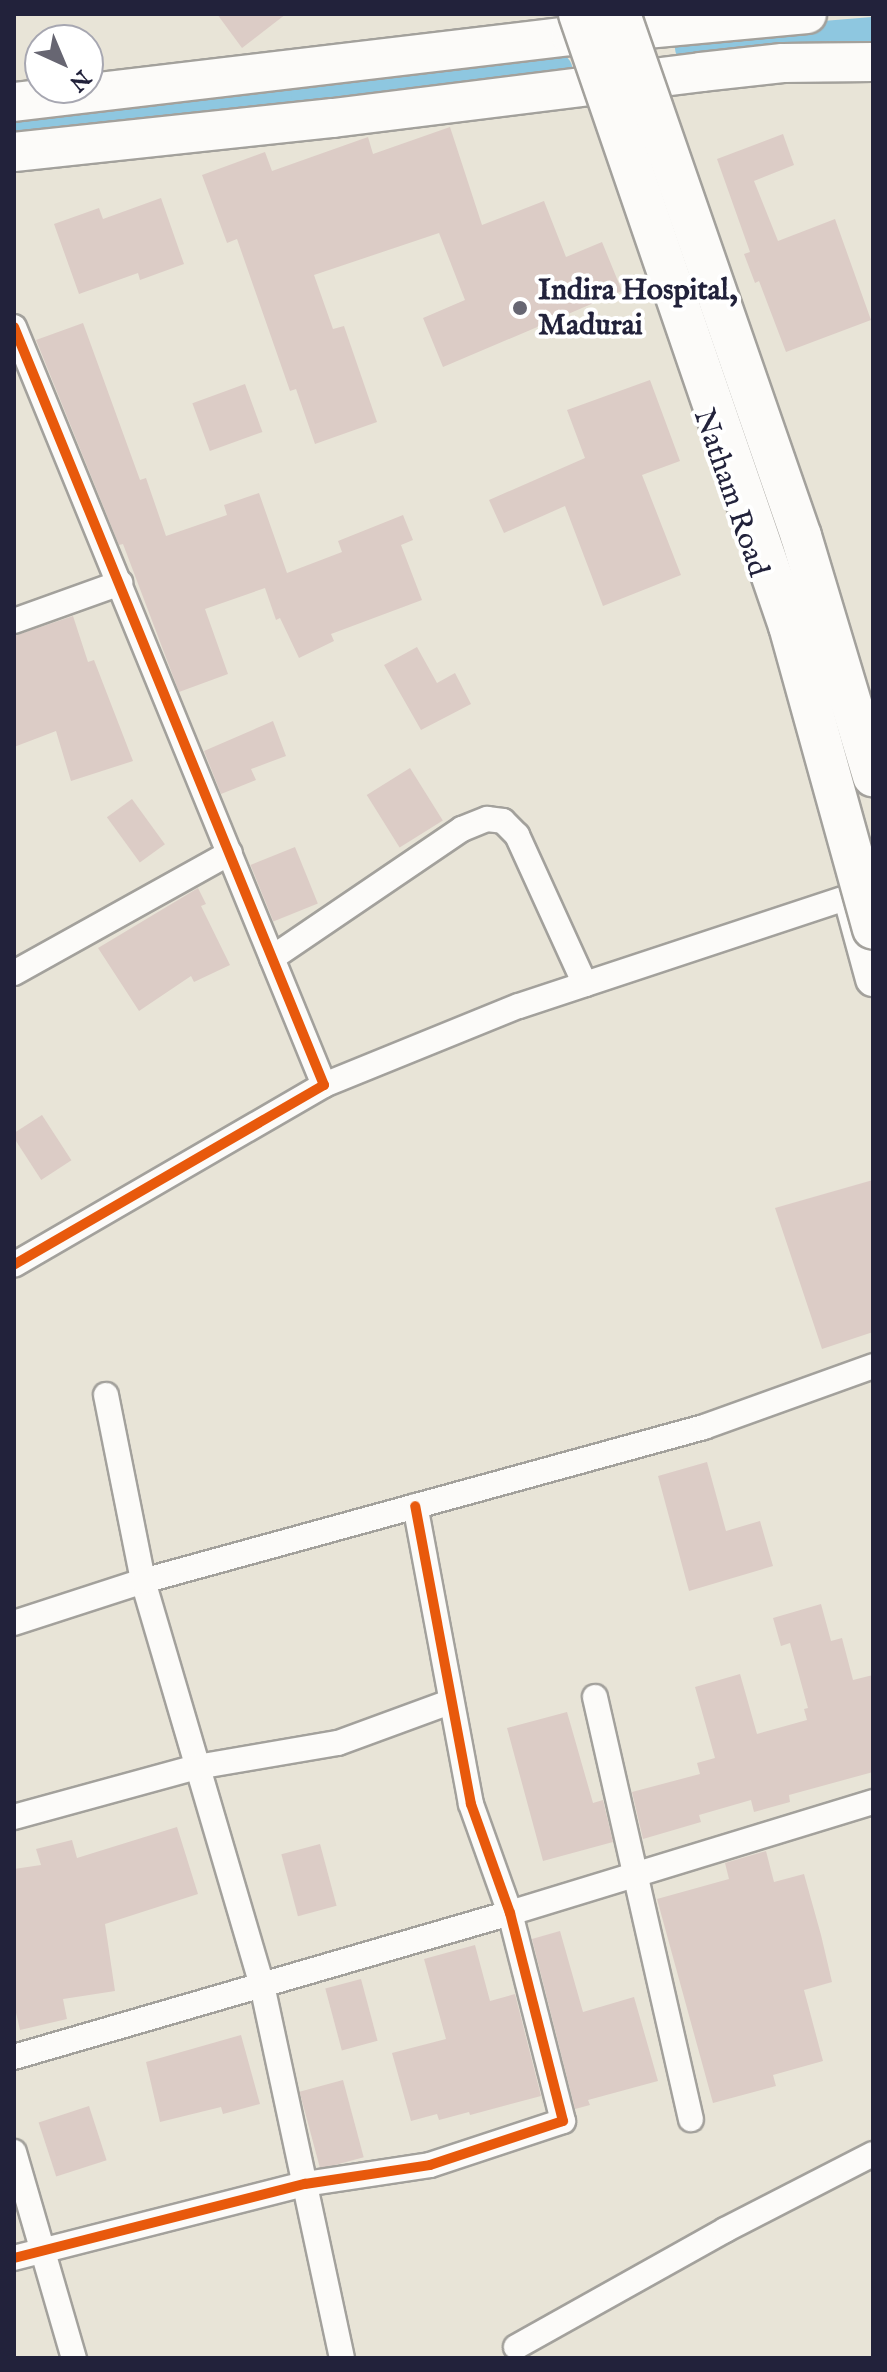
<!DOCTYPE html>
<html>
<head>
<meta charset="utf-8">
<style>
	body { margin:0 }
	#map { position:relative; width:887px; height:2372px; overflow:hidden; background:#e8e4d7; font-family:"IM FELL English",serif }
	div>[style] { position:absolute }
	.canal>* { height:32px; margin:-16px; padding:0 16px; transform-origin:16px; border-radius:16px; background:#8ec7e0 }
	.building>* { inset:0; background:#dcccc6; transform-origin:0 0 }
	.roads { filter:drop-shadow(2px 0 #a3a19c) drop-shadow(-2px 0 #a3a19c) drop-shadow(0 2px #a3a19c) drop-shadow(0 -2px #a3a19c) }
	.minor>* { height:24px; margin:-12px; padding:0 12px; transform-origin:12px; border-radius:12px; background:#fcfbf9 }
	.secondary>* { height:34px; margin:-17px; padding:0 17px; transform-origin:17px; border-radius:17px; background:#fcfbf9 }
	.primary>* { height:38px; margin:-19px; padding:0 19px; transform-origin:19px; border-radius:19px; background:#fcfbf9 }
	.bridges { filter:drop-shadow(2px 0 #a3a19c) drop-shadow(-2px 0 #a3a19c) drop-shadow(0 2px #a3a19c) drop-shadow(0 -2px #a3a19c) }
	.trunk-bridge>* { height:40px; margin:-20px; padding:0 20px; transform-origin:20px; border-radius:20px; background:#fcfbf9 }
	.cycleway>* { height:10px; margin:-5px; padding:0 5px; transform-origin:5px; border-radius:5px; background:#e8590c }
	.dots>* { width:22px; height:22px; translate:-50% -50%; box-sizing:border-box; border:4px solid #fff; border-radius:50% }
	span { translate:-50% -50%; white-space:nowrap; text-align:center; line-height:1.15; -webkit-text-stroke:8px #fff; paint-order:stroke }
	.poi-label { font-size:30px; color:#22223b; font-weight:700 }
	.left { translate:0 -50%; text-align:left }
	.street-label { font-size:30px; color:#22223b }
	.frame { position:absolute; inset:0; border:16px solid #22223b; pointer-events:none }
	.north { position:absolute; left:24px; top:24px; width:80px; height:80px; box-sizing:border-box; background:#fff; border:2px solid #a7a7b1; border-radius:50%; rotate:136deg; font-size:22px; font-weight:700; line-height:32px; text-align:center; color:#22223b }
	.north::after { content:''; display:block; margin:auto; width:28px; height:36px; background:#676672; clip-path:polygon(50% 0,100% 100%,50% 72%,0 100%) }
</style>
</head>
<body>
<div id="map">
	<div class="canal">
		<i style="left:691px;top:48px;width:183px;rotate:-4.7deg"></i>
		<i style="left:14px;top:120px;width:294px;rotate:-4.9deg"></i>
		<i style="left:307px;top:95px;width:224px;rotate:-8.2deg"></i>
		<i style="left:529px;top:63px;width:28px;rotate:13deg"></i>
	</div>
	<div class="building">
		<i style="clip-path:polygon(217px 14px,286px 14px,242px 48px)"></i>
		<i style="clip-path:polygon(450px 127px,482px 225px,544px 201px,566px 257px,602px 242px,622px 291px,443px 367px,423px 318px,465px 300px,439px 233px,314px 275px,333px 329px,344px 326px,377px 422px,315px 444px,296px 389px,290px 391px,237px 239px,227px 243px,202px 175px,265px 152px,272px 171px,368px 137px,373px 154px)"></i>
		<i style="clip-path:polygon(783px 134px,794px 165px,754px 181px,778px 241px,835px 219px,871px 320px,786px 352px,759px 281px,755px 283px,744px 254px,750px 252px,717px 159px)"></i>
		<i style="clip-path:polygon(161px 198px,184px 264px,140px 280px,138px 273px,79px 294px,54px 224px,99px 208px,103px 219px)"></i>
		<i style="clip-path:polygon(83px 323px,140px 480px,146px 478px,166px 536px,227px 515px,224px 505px,259px 493px,287px 573px,342px 552px,338px 541px,403px 515px,413px 540px,401px 545px,422px 600px,331px 634px,334px 641px,299px 658px,280px 618px,276px 620px,265px 588px,205px 609px,228px 674px,179px 692px,123px 544px,119px 545px,36px 340px)"></i>
		<i style="clip-path:polygon(650px 380px,680px 461px,642px 475px,681px 575px,603px 606px,565px 506px,504px 533px,489px 500px,585px 458px,567px 410px)"></i>
		<i style="left:245px;top:384px;width:51px;height:56px;rotate:70deg"></i>
		<i style="clip-path:polygon(73px 616px,88px 662px,94px 660px,133px 761px,71px 781px,56px 731px,14px 747px,14px 636px)"></i>
		<i style="clip-path:polygon(417px 647px,437px 683px,455px 673px,471px 704px,421px 730px,384px 665px)"></i>
		<i style="clip-path:polygon(273px 721px,286px 756px,251px 769px,256px 780px,221px 794px,204px 751px)"></i>
		<i style="left:410px;top:768px;width:62px;height:51px;rotate:58deg"></i>
		<i style="left:132px;top:799px;width:56px;height:31px;rotate:54deg"></i>
		<i style="left:295px;top:847px;width:61px;height:48px;rotate:68deg"></i>
		<i style="clip-path:polygon(198px 888px,206px 904px,201px 906px,230px 965px,194px 982px,191px 976px,139px 1011px,98px 948px)"></i>
		<i style="left:42px;top:1115px;width:54px;height:36px;rotate:57deg"></i>
		<i style="clip-path:polygon(873px 1180px,873px 1332px,822px 1349px,775px 1208px)"></i>
		<i style="clip-path:polygon(707px 1462px,726px 1531px,760px 1521px,773px 1566px,689px 1591px,658px 1476px)"></i>
		<i style="clip-path:polygon(821px 1604px,831px 1641px,842px 1638px,853px 1680px,873px 1675px,873px 1772px,789px 1795px,790px 1802px,754px 1812px,751px 1800px,699px 1815px,701px 1822px,643px 1839px,632px 1792px,700px 1774px,697px 1763px,715px 1758px,695px 1687px,740px 1674px,757px 1734px,807px 1720px,804px 1709px,808px 1708px,790px 1643px,781px 1646px,773px 1618px)"></i>
		<i style="clip-path:polygon(567px 1712px,593px 1803px,603px 1800px,613px 1842px,543px 1861px,507px 1728px)"></i>
		<i style="clip-path:polygon(177px 1827px,198px 1894px,105px 1924px,115px 1991px,63px 1999px,67px 2019px,20px 2030px,14px 2004px,14px 1869px,41px 1865px,36px 1849px,72px 1840px,77px 1858px)"></i>
		<i style="left:320px;top:1844px;width:64px;height:40px;rotate:75deg"></i>
		<i style="clip-path:polygon(766px 1851px,774px 1882px,804px 1874px,821px 1935px,832px 1982px,804px 1990px,823px 2061px,773px 2075px,776px 2086px,713px 2103px,657px 1899px,729px 1879px,725px 1863px)"></i>
		<i style="clip-path:polygon(560px 1931px,583px 2012px,634px 1997px,658px 2081px,588px 2100px,590px 2105px,575px 2109px,532px 1939px)"></i>
		<i style="clip-path:polygon(475px 1945px,490px 2001px,515px 1994px,541px 2096px,470px 2115px,469px 2112px,439px 2120px,437px 2114px,411px 2121px,392px 2053px,446px 2039px,424px 1959px)"></i>
		<i style="left:361px;top:1979px;width:64px;height:37px;rotate:75deg"></i>
		<i style="clip-path:polygon(241px 2035px,260px 2104px,223px 2114px,221px 2107px,160px 2122px,146px 2062px)"></i>
		<i style="left:343px;top:2080px;width:80px;height:45px;rotate:75deg"></i>
		<i style="left:89px;top:2106px;width:57px;height:53px;rotate:72deg"></i>
	</div>
	<div class="roads">
		<div class="minor">
			<i style="left:14px;top:327px;width:819px;rotate:67.76deg"></i>
			<i style="left:324px;top:1085px;width:358px;rotate:149.9deg"></i>
			<i style="left:14px;top:621px;width:113px;rotate:-19.7deg"></i>
			<i style="left:272px;top:958px;width:230px;rotate:-34.2deg"></i>
			<i style="left:462px;top:829px;width:27px;rotate:-22deg"></i>
			<i style="left:487px;top:819px;width:16px;rotate:7deg"></i>
			<i style="left:503px;top:821px;width:20px;rotate:45deg"></i>
			<i style="left:517px;top:835px;width:164px;rotate:65.5deg"></i>
			<i style="left:14px;top:973px;width:247px;rotate:-29.1deg"></i>
			<i style="left:324px;top:1085px;width:210px;rotate:-22.1deg"></i>
			<i style="left:519px;top:1006px;width:350px;rotate:-18.3deg"></i>
			<i style="left:106px;top:1395px;width:190px;rotate:78.7deg"></i>
			<i style="left:143px;top:1581px;width:421px;rotate:73.6deg"></i>
			<i style="left:262px;top:1985px;width:381px;rotate:77.9deg"></i>
			<i style="left:14px;top:1623px;width:136px;rotate:-18deg"></i>
			<i style="left:143px;top:1581px;width:582px;rotate:-15.35deg"></i>
			<i style="left:704px;top:1427px;width:180px;rotate:-19.8deg"></i>
			<i style="left:595px;top:1697px;width:433px;rotate:77.2deg"></i>
			<i style="left:14px;top:1817px;width:190px;rotate:-15.3deg"></i>
			<i style="left:197px;top:1767px;width:143px;rotate:-9.7deg"></i>
			<i style="left:338px;top:1743px;width:119px;rotate:-20.1deg"></i>
			<i style="left:14px;top:2057px;width:516px;rotate:-16.19deg"></i>
			<i style="left:510px;top:1913px;width:380px;rotate:-17deg"></i>
			<i style="left:14px;top:2152px;width:215px;rotate:73.8deg"></i>
			<i style="left:14px;top:2258px;width:300px;rotate:-14.3deg"></i>
			<i style="left:305px;top:2184px;width:126px;rotate:-8.6deg"></i>
			<i style="left:430px;top:2165px;width:140px;rotate:-18.3deg"></i>
			<i style="left:563px;top:2121px;width:215px;rotate:-104.3deg"></i>
			<i style="left:510px;top:1913px;width:116px;rotate:-109.7deg"></i>
			<i style="left:471px;top:1804px;width:303px;rotate:-100.6deg"></i>
			<i style="left:516px;top:2347px;width:240px;rotate:-29.2deg"></i>
			<i style="left:725px;top:2230px;width:166px;rotate:-27.2deg"></i>
		</div>
		<div class="secondary">
			<i style="left:852px;top:902px;width:80px;rotate:74.7deg"></i>
		</div>
		<div class="primary">
			<i style="left:14px;top:102px;width:561px;rotate:-6.76deg"></i>
			<i style="left:571px;top:36px;width:237px;rotate:-5.3deg"></i>
			<i style="left:14px;top:152px;width:321px;rotate:-6.1deg"></i>
			<i style="left:333px;top:118px;width:371px;rotate:-7.1deg"></i>
			<i style="left:701px;top:72px;width:82px;rotate:-6.3deg"></i>
			<i style="left:783px;top:63px;width:90px;rotate:-0.6deg"></i>
		</div>
	</div>
	<div class="bridges">
		<div class="trunk-bridge">
			<i style="left:579px;top:14px;width:647px;rotate:71.06deg"></i>
			<i style="left:789px;top:626px;width:314px;rotate:74.5deg"></i>
			<i style="left:620px;top:14px;width:552px;rotate:70.88deg"></i>
			<i style="left:801px;top:536px;width:251px;rotate:73.3deg"></i>
		</div>
	</div>
	<div class="cycleway">
		<i style="left:14px;top:327px;width:819px;rotate:67.76deg"></i>
		<i style="left:324px;top:1085px;width:358px;rotate:149.9deg"></i>
		<i style="left:14px;top:2258px;width:300px;rotate:-14.3deg"></i>
		<i style="left:305px;top:2184px;width:126px;rotate:-8.6deg"></i>
		<i style="left:430px;top:2165px;width:140px;rotate:-18.3deg"></i>
		<i style="left:563px;top:2121px;width:215px;rotate:-104.3deg"></i>
		<i style="left:510px;top:1913px;width:116px;rotate:-109.7deg"></i>
		<i style="left:471px;top:1804px;width:303px;rotate:-100.6deg"></i>
	</div>
	<div class="dots">
		<i style="left:520px;top:308px;background:#676672"></i>
	</div>
	<div class="poi-label">
		<span class="left" style="left:538px;top:308px">Indira Hospital,<br>Madurai</span>
	</div>
	<div class="street-label">
		<span style="left:730px;top:493px;rotate:71deg">Natham Road</span>
	</div>
	<div class="frame"></div>
	<div class="north">N</div>
</div>
</body>
</html>
